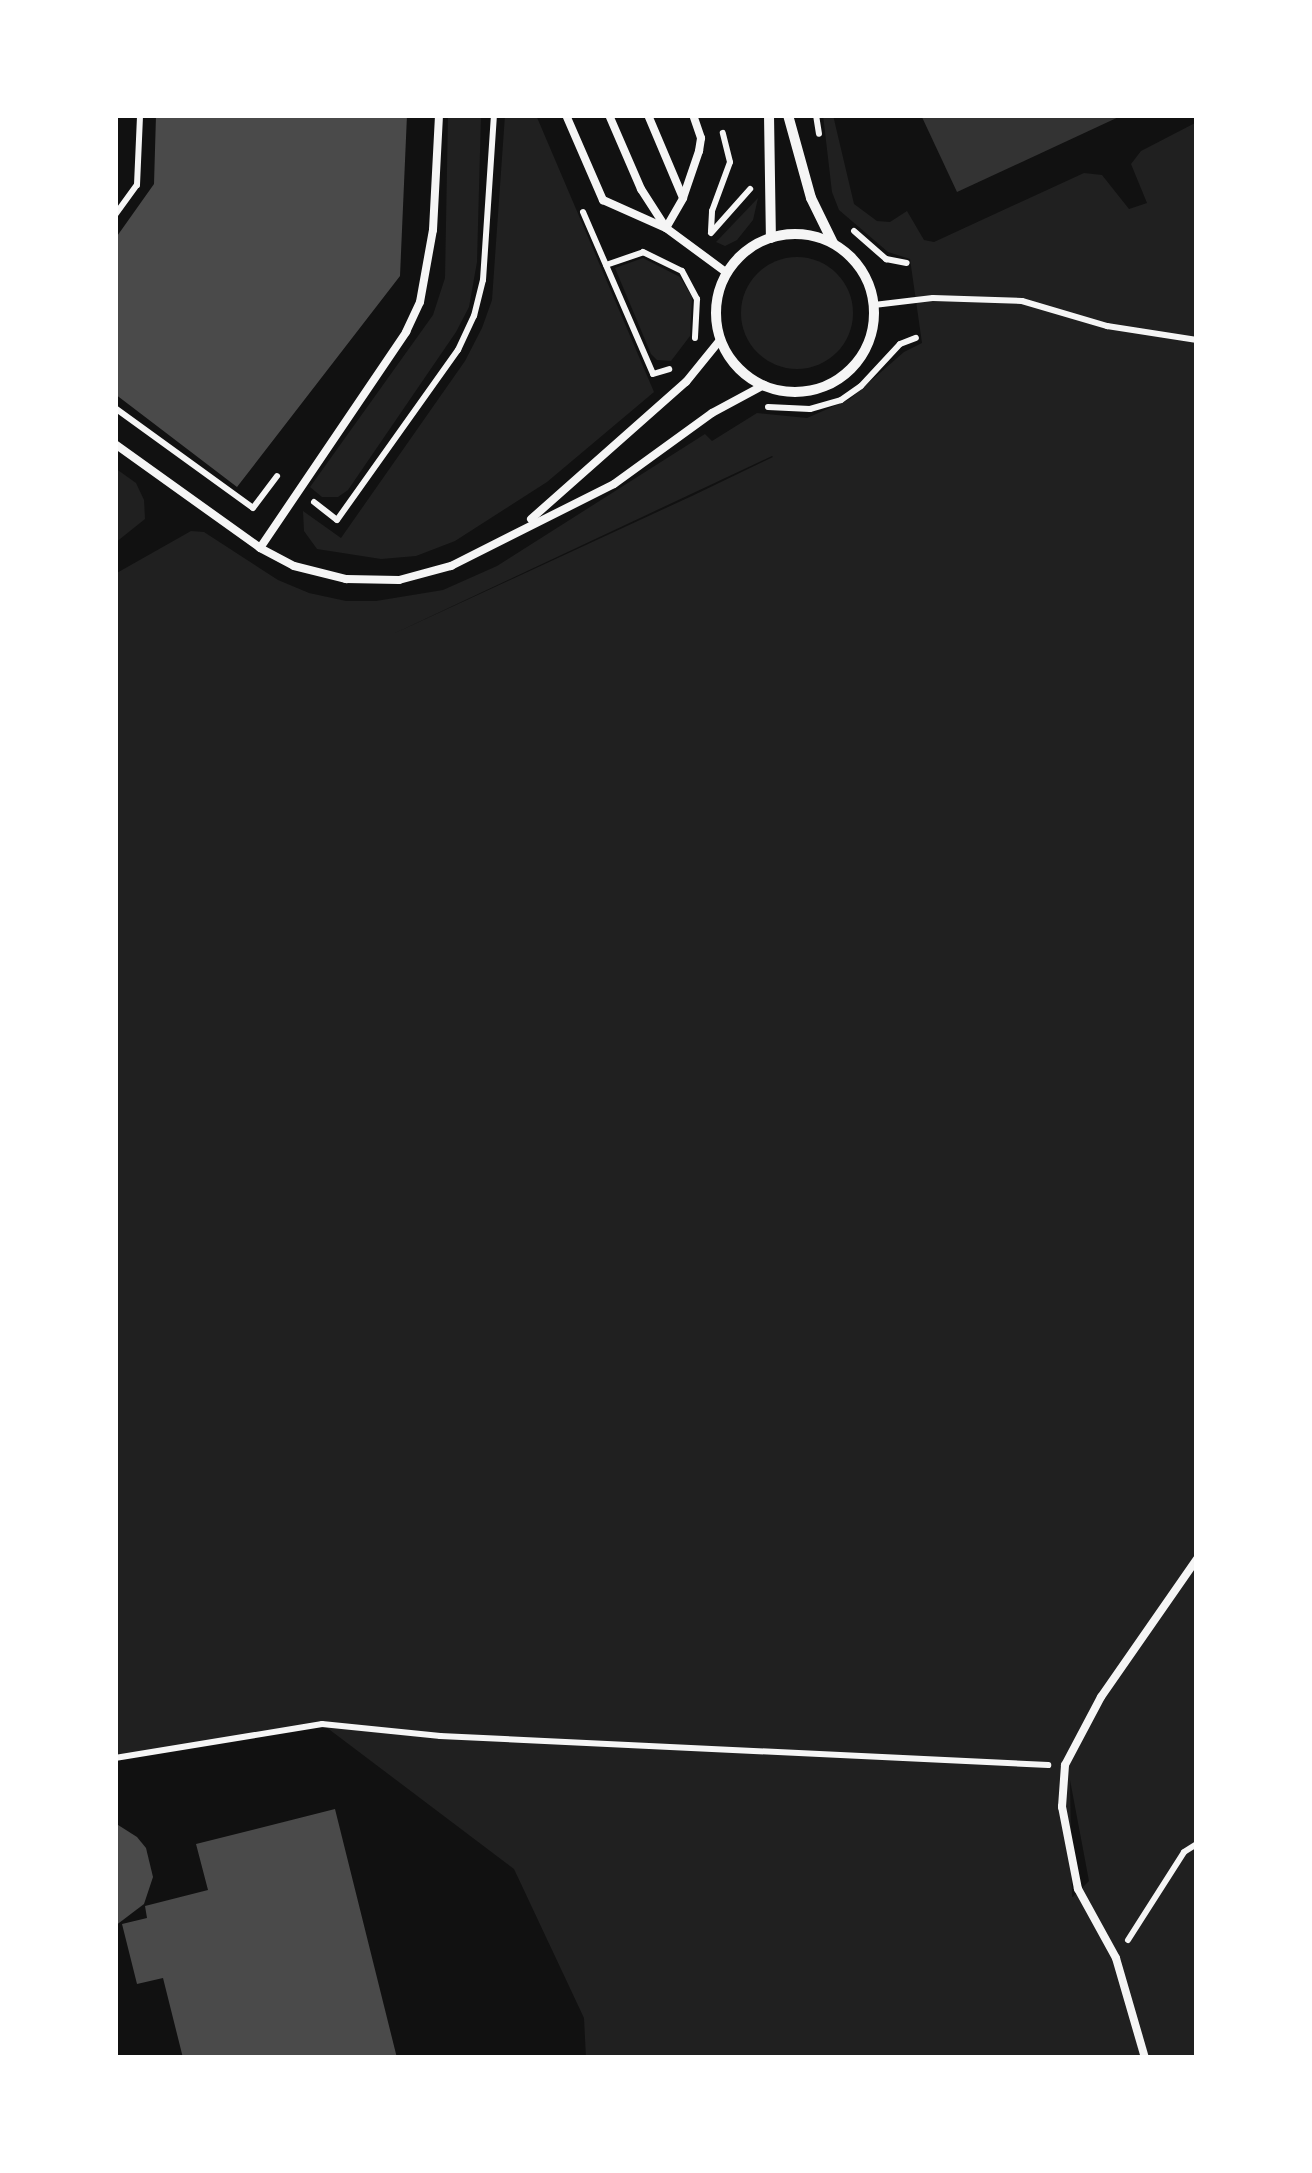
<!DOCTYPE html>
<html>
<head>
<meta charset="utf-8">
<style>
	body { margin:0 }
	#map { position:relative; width:1312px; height:2173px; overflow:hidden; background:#111; font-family:"Playfair Display",serif }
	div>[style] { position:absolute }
	.green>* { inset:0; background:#202020 }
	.round { border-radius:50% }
	.water>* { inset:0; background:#333 }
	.building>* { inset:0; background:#4a4a4a }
	.path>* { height:6px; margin:-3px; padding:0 3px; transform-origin:3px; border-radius:3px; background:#f5f5f5 }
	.service>* { height:8px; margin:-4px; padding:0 4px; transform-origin:4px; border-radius:4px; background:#f5f5f5 }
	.minor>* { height:10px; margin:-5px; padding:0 5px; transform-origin:5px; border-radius:5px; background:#f5f5f5 }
	.minor>.ring { margin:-5px; padding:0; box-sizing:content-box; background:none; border:10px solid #f5f5f5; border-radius:50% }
	span { translate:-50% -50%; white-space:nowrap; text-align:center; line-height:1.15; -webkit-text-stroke:10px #fff; paint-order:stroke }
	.frame { position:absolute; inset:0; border:118px solid #fff; pointer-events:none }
</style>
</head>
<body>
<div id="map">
	<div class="green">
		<i style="clip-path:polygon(448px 115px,481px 115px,477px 262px,469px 307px,456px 332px,348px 490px,338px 497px,322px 497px,310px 487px,433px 315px,445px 278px)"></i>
		<i style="clip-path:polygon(505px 115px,536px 115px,654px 392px,547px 482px,455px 541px,416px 556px,381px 559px,317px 549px,304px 531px,303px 511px,341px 538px,465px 361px,482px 328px,492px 300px)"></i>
		<i style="clip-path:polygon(evenodd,823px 115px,833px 115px,854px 204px,877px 221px,890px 222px,907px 211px,924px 240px,934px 242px,1084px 173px,1102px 175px,1129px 209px,1147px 203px,1131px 164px,1141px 151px,1197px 122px,1197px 2058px,586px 2058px,584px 2018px,514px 1869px,322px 1724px,115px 1758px,115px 574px,191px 531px,204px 532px,278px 580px,309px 593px,346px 601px,376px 601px,443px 590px,497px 566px,705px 434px,712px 441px,757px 413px,807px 418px,850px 399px,904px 352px,922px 343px,910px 259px,888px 252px,839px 210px,832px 192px,823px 115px,773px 457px,694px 495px,393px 634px,772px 456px,773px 457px,823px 115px,1070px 1780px,1089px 1881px,1073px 1897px,1072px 1897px,1070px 1780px)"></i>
		<i style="clip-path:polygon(758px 198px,753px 220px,737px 240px,725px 246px,716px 242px)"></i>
		<i class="round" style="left:741px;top:257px;width:112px;height:112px"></i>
		<i style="clip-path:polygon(643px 258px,680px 277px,692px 297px,690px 336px,671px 361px,657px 360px,651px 354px,615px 268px)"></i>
		<i style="clip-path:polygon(115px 468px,136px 483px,144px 500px,145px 519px,115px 543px)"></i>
	</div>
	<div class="water">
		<i style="clip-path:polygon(921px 115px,1123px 115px,957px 192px)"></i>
	</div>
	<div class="building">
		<i style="clip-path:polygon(156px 115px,407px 115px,400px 276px,237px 487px,115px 394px,115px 239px,154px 184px)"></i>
		<i style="clip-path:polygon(335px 1809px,397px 2058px,183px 2058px,163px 1978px,137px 1984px,122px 1924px,147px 1918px,145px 1906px,208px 1890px,196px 1844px)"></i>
		<i style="clip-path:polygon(115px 1823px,137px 1837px,146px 1848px,153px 1877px,144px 1904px,115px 1926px)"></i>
	</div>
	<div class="path">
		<i style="left:816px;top:115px;width:19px;rotate:81deg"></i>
		<i style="left:583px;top:212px;width:176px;rotate:66.6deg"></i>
		<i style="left:653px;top:374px;width:17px;rotate:-17deg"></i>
		<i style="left:115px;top:215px;width:37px;rotate:-54deg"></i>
		<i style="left:137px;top:185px;width:70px;rotate:-87.5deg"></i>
		<i style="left:711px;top:231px;width:20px;rotate:-87deg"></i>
		<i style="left:712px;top:211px;width:52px;rotate:-69.8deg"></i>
		<i style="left:730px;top:162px;width:30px;rotate:-104deg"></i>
		<i style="left:854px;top:231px;width:43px;rotate:41.2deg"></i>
		<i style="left:886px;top:259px;width:21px;rotate:11deg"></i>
		<i style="left:711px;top:233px;width:59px;rotate:-48.4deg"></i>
		<i style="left:606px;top:265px;width:39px;rotate:-19deg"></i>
		<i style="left:643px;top:252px;width:43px;rotate:26deg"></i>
		<i style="left:682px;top:271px;width:32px;rotate:62deg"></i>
		<i style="left:697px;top:299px;width:39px;rotate:93deg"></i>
		<i style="left:874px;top:305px;width:59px;rotate:-6.8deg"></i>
		<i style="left:933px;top:298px;width:89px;rotate:1.9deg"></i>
		<i style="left:1022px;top:301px;width:89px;rotate:16.4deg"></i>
		<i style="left:1107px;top:326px;width:91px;rotate:8.8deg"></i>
		<i style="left:768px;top:407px;width:42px;rotate:2.7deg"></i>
		<i style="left:810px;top:409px;width:32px;rotate:-16deg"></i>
		<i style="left:841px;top:400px;width:24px;rotate:-35deg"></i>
		<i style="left:861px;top:386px;width:57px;rotate:-47.1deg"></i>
		<i style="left:900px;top:344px;width:17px;rotate:-21deg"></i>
		<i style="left:115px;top:408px;width:170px;rotate:35.9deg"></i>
		<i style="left:253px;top:508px;width:40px;rotate:-53deg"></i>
		<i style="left:314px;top:502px;width:29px;rotate:38deg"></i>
		<i style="left:337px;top:520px;width:209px;rotate:-54.6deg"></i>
		<i style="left:458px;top:350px;width:38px;rotate:-65deg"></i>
		<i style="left:474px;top:316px;width:37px;rotate:-76deg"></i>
		<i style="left:483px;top:280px;width:165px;rotate:-86.2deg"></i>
		<i style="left:115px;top:1758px;width:210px;rotate:-9.3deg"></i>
		<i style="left:322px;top:1724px;width:119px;rotate:5.8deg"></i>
		<i style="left:440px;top:1736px;width:609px;rotate:2.73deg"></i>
		<i style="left:1128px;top:1940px;width:104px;rotate:-57.5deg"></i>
		<i style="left:1184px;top:1852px;width:15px;rotate:-32deg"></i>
	</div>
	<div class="service">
		<i style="left:566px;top:115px;width:93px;rotate:66.5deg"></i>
		<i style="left:603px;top:200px;width:69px;rotate:24deg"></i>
		<i style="left:609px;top:115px;width:81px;rotate:66.6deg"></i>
		<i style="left:641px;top:189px;width:46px;rotate:57.3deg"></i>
		<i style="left:666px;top:228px;width:76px;rotate:36.4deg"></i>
		<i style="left:648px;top:115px;width:90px;rotate:67.1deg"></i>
		<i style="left:666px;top:228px;width:34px;rotate:-60deg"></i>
		<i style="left:683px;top:198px;width:50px;rotate:-71.2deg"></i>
		<i style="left:699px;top:151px;width:13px;rotate:-81deg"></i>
		<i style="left:701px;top:138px;width:24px;rotate:-109deg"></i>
		<i style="left:115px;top:444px;width:178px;rotate:35.6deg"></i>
		<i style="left:260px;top:548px;width:38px;rotate:28deg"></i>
		<i style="left:294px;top:566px;width:54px;rotate:14deg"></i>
		<i style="left:346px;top:579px;width:53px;rotate:1.1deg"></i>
		<i style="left:399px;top:580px;width:54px;rotate:-15.1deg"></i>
		<i style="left:451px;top:566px;width:182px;rotate:-26.7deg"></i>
		<i style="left:614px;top:484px;width:121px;rotate:-35.9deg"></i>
		<i style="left:712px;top:413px;width:59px;rotate:-28.3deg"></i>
		<i style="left:531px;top:519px;width:207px;rotate:-41.5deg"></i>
		<i style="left:686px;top:382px;width:55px;rotate:-50.9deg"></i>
		<i style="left:260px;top:548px;width:261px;rotate:-55.9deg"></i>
		<i style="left:406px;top:332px;width:33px;rotate:-65deg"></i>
		<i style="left:420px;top:302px;width:73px;rotate:-79.8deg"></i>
		<i style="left:433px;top:230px;width:115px;rotate:-87deg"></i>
		<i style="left:1145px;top:2058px;width:104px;rotate:-106.2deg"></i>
		<i style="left:1116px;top:1958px;width:79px;rotate:-118.8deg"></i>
		<i style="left:1078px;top:1889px;width:84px;rotate:-101deg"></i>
		<i style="left:1062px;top:1807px;width:42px;rotate:-85.9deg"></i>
		<i style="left:1065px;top:1765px;width:77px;rotate:-62.1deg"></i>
		<i style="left:1101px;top:1697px;width:168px;rotate:-55.2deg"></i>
	</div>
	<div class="minor">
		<i style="left:769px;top:115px;width:123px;rotate:89.1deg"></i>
		<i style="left:788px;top:115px;width:86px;rotate:74.5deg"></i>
		<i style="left:811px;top:198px;width:50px;rotate:63.9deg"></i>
		<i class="ring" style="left:716px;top:234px;width:148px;height:148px"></i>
	</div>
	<div class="frame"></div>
</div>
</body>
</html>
